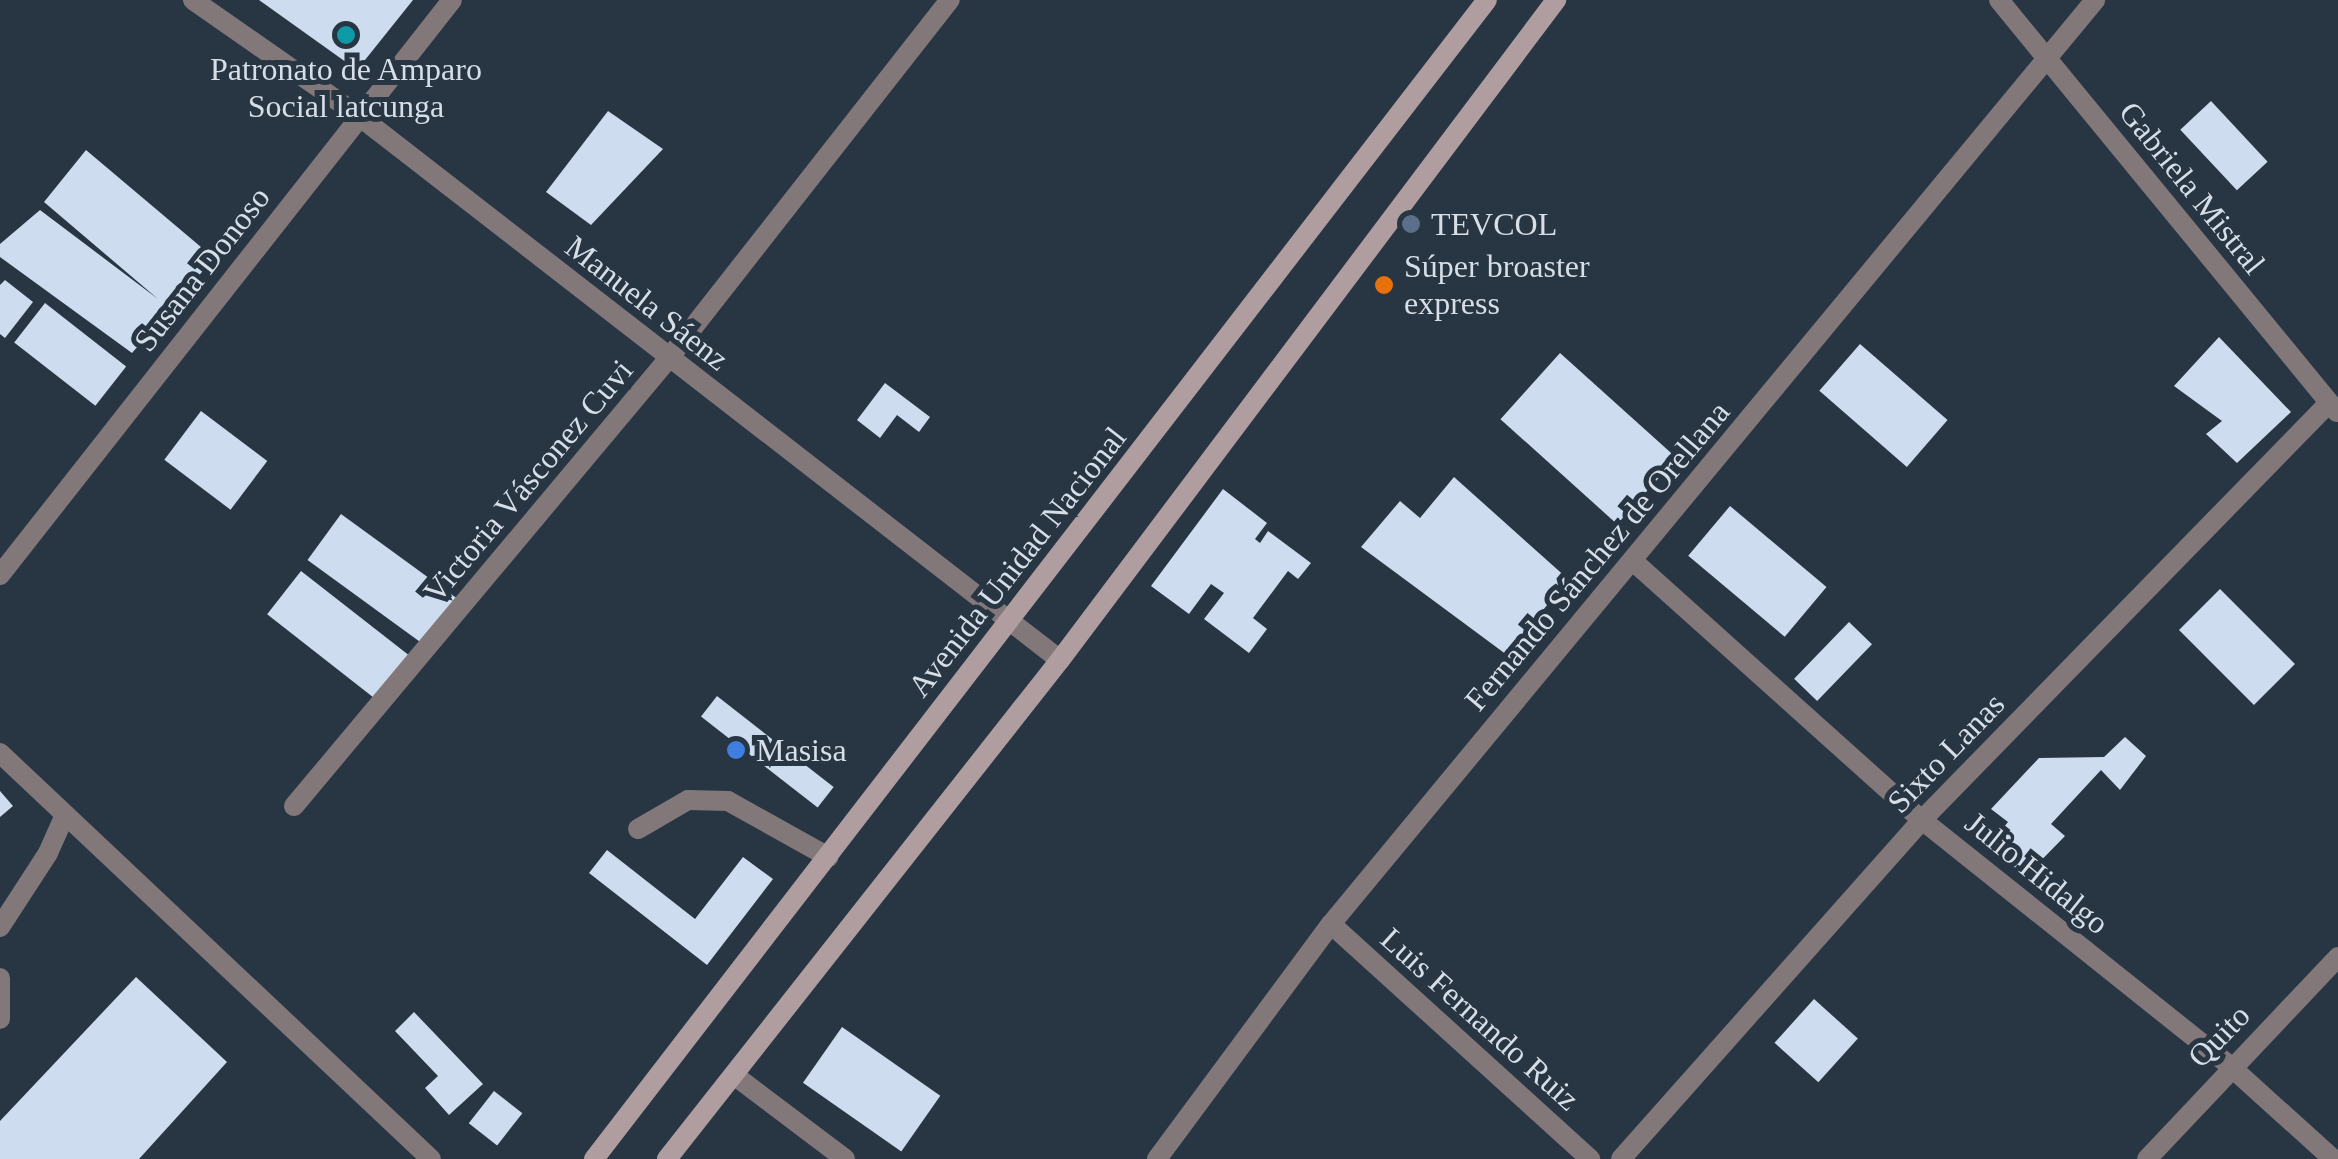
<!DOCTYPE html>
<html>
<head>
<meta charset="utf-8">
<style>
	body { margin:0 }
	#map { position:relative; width:2338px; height:1159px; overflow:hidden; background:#283543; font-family:"Times New Roman",serif }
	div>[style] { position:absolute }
	.building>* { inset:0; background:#cddcef; transform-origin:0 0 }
	.service>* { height:20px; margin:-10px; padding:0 10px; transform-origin:10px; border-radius:10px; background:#827779 }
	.minor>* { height:20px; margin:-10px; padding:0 10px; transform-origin:10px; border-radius:10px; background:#827779 }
	.tertiary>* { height:20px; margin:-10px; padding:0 10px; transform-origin:10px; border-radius:10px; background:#827779 }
	.secondary>* { height:20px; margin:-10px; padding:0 10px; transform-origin:10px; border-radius:10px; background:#af9da0 }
	.dots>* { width:28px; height:28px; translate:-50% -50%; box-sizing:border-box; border:5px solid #283543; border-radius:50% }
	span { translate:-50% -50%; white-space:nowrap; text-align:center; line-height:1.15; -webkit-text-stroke:10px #283543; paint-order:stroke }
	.poi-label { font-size:32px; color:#d6dee7 }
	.left { translate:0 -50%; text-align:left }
	.street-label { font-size:32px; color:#d6dee7 }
</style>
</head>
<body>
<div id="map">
	<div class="building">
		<i style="clip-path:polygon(259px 0,413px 0,357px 70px)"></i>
		<i style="left:2211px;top:101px;width:83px;height:42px;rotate:47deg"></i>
		<i style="clip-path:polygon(608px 111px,663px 149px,591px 225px,546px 192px)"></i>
		<i style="clip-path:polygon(86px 150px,214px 258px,132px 353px,0 257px,0 244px,40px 210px,158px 299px,44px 202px)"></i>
		<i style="clip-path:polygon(5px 280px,33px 302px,5px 338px,0 334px,0 285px)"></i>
		<i style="left:45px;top:303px;width:103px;height:50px;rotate:38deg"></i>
		<i style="clip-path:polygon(2219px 337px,2291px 412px,2237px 463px,2206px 434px,2222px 421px,2174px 386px)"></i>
		<i style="left:1860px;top:344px;width:116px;height:62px;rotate:41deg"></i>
		<i style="left:1560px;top:353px;width:157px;height:89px;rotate:42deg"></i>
		<i style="clip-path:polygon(885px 383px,930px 417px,919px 432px,897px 415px,880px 438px,857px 420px)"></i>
		<i style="left:201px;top:411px;width:83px;height:61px;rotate:37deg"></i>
		<i style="clip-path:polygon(1454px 477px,1568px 579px,1507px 655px,1361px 547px,1400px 501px,1420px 518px)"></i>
		<i style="clip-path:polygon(1223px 489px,1267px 523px,1255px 539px,1260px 543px,1268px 531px,1311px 563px,1298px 579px,1288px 571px,1253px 618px,1267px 629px,1249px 653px,1204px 619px,1224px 593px,1211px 584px,1189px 614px,1151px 586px)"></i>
		<i style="left:1730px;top:506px;width:126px;height:65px;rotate:40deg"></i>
		<i style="left:341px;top:514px;width:144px;height:57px;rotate:36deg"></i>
		<i style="left:301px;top:571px;width:139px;height:55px;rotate:38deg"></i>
		<i style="left:2220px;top:589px;width:106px;height:58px;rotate:45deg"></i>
		<i style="left:1849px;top:622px;width:32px;height:79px;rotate:44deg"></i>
		<i style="left:717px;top:696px;width:148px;height:26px;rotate:38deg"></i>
		<i style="clip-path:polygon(2125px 737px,2146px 756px,2120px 790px,2101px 770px,2051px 824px,2065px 836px,2025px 877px,1990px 844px,2008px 822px,1991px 809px,2039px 758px,2104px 757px)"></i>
		<i style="clip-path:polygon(0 791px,13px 806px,0 817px)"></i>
		<i style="clip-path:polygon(607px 850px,695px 919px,743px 857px,773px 879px,707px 965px,589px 873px)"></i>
		<i style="clip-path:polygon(136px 977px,227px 1062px,139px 1159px,0 1159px,0 1121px)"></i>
		<i style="left:1814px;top:999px;width:59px;height:59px;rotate:42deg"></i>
		<i style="clip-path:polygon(414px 1012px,483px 1084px,449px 1115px,425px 1088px,438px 1076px,395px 1031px)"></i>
		<i style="left:842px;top:1027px;width:120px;height:68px;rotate:35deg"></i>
		<i style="left:494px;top:1091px;width:36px;height:41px;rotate:38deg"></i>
	</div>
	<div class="service">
		<i style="left:0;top:753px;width:592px;rotate:43.29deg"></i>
		<i style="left:638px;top:829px;width:58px;rotate:-30.1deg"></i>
		<i style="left:688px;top:800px;width:40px;rotate:1.4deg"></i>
		<i style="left:728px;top:801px;width:115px;rotate:29.2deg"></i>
		<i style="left:0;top:927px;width:88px;rotate:-57deg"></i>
		<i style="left:48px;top:853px;width:42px;rotate:-65.9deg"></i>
		<i style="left:0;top:978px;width:41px;rotate:90deg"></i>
	</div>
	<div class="minor">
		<i style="left:193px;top:0;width:203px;rotate:34.9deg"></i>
		<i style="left:359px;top:116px;width:887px;rotate:37.81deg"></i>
		<i style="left:1999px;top:0;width:533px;rotate:50.63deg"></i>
		<i style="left:1633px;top:561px;width:388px;rotate:41.9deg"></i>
		<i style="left:1922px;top:820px;width:394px;rotate:38.6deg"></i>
		<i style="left:2230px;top:1066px;width:139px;rotate:42.1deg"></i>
		<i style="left:0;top:575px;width:731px;rotate:-51.83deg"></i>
		<i style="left:294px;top:806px;width:584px;rotate:-50.07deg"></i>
		<i style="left:669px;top:358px;width:455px;rotate:-51.9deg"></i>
		<i style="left:1331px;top:924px;width:350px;rotate:42.2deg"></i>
		<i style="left:734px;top:1075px;width:139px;rotate:37.1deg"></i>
		<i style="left:1157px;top:1159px;width:292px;rotate:-53.5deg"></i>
		<i style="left:1331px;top:924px;width:1199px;rotate:-50.41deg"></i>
		<i style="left:1621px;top:1159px;width:453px;rotate:-48.4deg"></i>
		<i style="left:1922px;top:820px;width:583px;rotate:-45.7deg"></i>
	</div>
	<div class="tertiary">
		<i style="left:2147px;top:1159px;width:278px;rotate:-46.6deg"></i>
	</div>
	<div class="secondary">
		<i style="left:594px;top:1159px;width:1463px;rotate:-52.39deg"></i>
		<i style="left:667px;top:1159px;width:635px;rotate:-51.78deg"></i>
		<i style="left:1060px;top:660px;width:826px;rotate:-53.07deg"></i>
	</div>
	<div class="dots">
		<i style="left:346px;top:35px;background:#0f9aa8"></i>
		<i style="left:1411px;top:224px;background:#5c6f8a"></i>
		<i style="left:1384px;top:285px;background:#e8710a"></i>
		<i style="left:736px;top:750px;background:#3f7fe0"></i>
	</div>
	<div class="poi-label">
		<span style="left:346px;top:88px">Patronato de Amparo<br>Social latcunga</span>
		<span class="left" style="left:1431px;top:224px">TEVCOL</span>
		<span class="left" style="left:1404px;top:285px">Súper broaster<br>express</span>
		<span class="left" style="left:756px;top:750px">Masisa</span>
	</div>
	<div class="street-label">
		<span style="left:2192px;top:188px;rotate:51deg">Gabriela Mistral</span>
		<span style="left:202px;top:269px;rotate:-52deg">Susana Donoso</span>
		<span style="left:647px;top:303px;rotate:38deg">Manuela Sáenz</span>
		<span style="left:528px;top:481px;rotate:-50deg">Victoria Vásconez Cuvi</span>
		<span style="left:1597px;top:556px;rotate:-50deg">Fernando Sánchez de Orellana</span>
		<span style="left:1017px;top:562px;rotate:-52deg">Avenida Unidad Nacional</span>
		<span style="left:1946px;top:753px;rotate:-46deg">Sixto Lanas</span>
		<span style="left:2037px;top:873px;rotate:39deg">Julio Hidalgo</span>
		<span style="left:1480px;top:1019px;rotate:42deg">Luis Fernando Ruiz</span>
		<span style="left:2219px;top:1036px;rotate:-46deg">Quito</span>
	</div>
</div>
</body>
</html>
